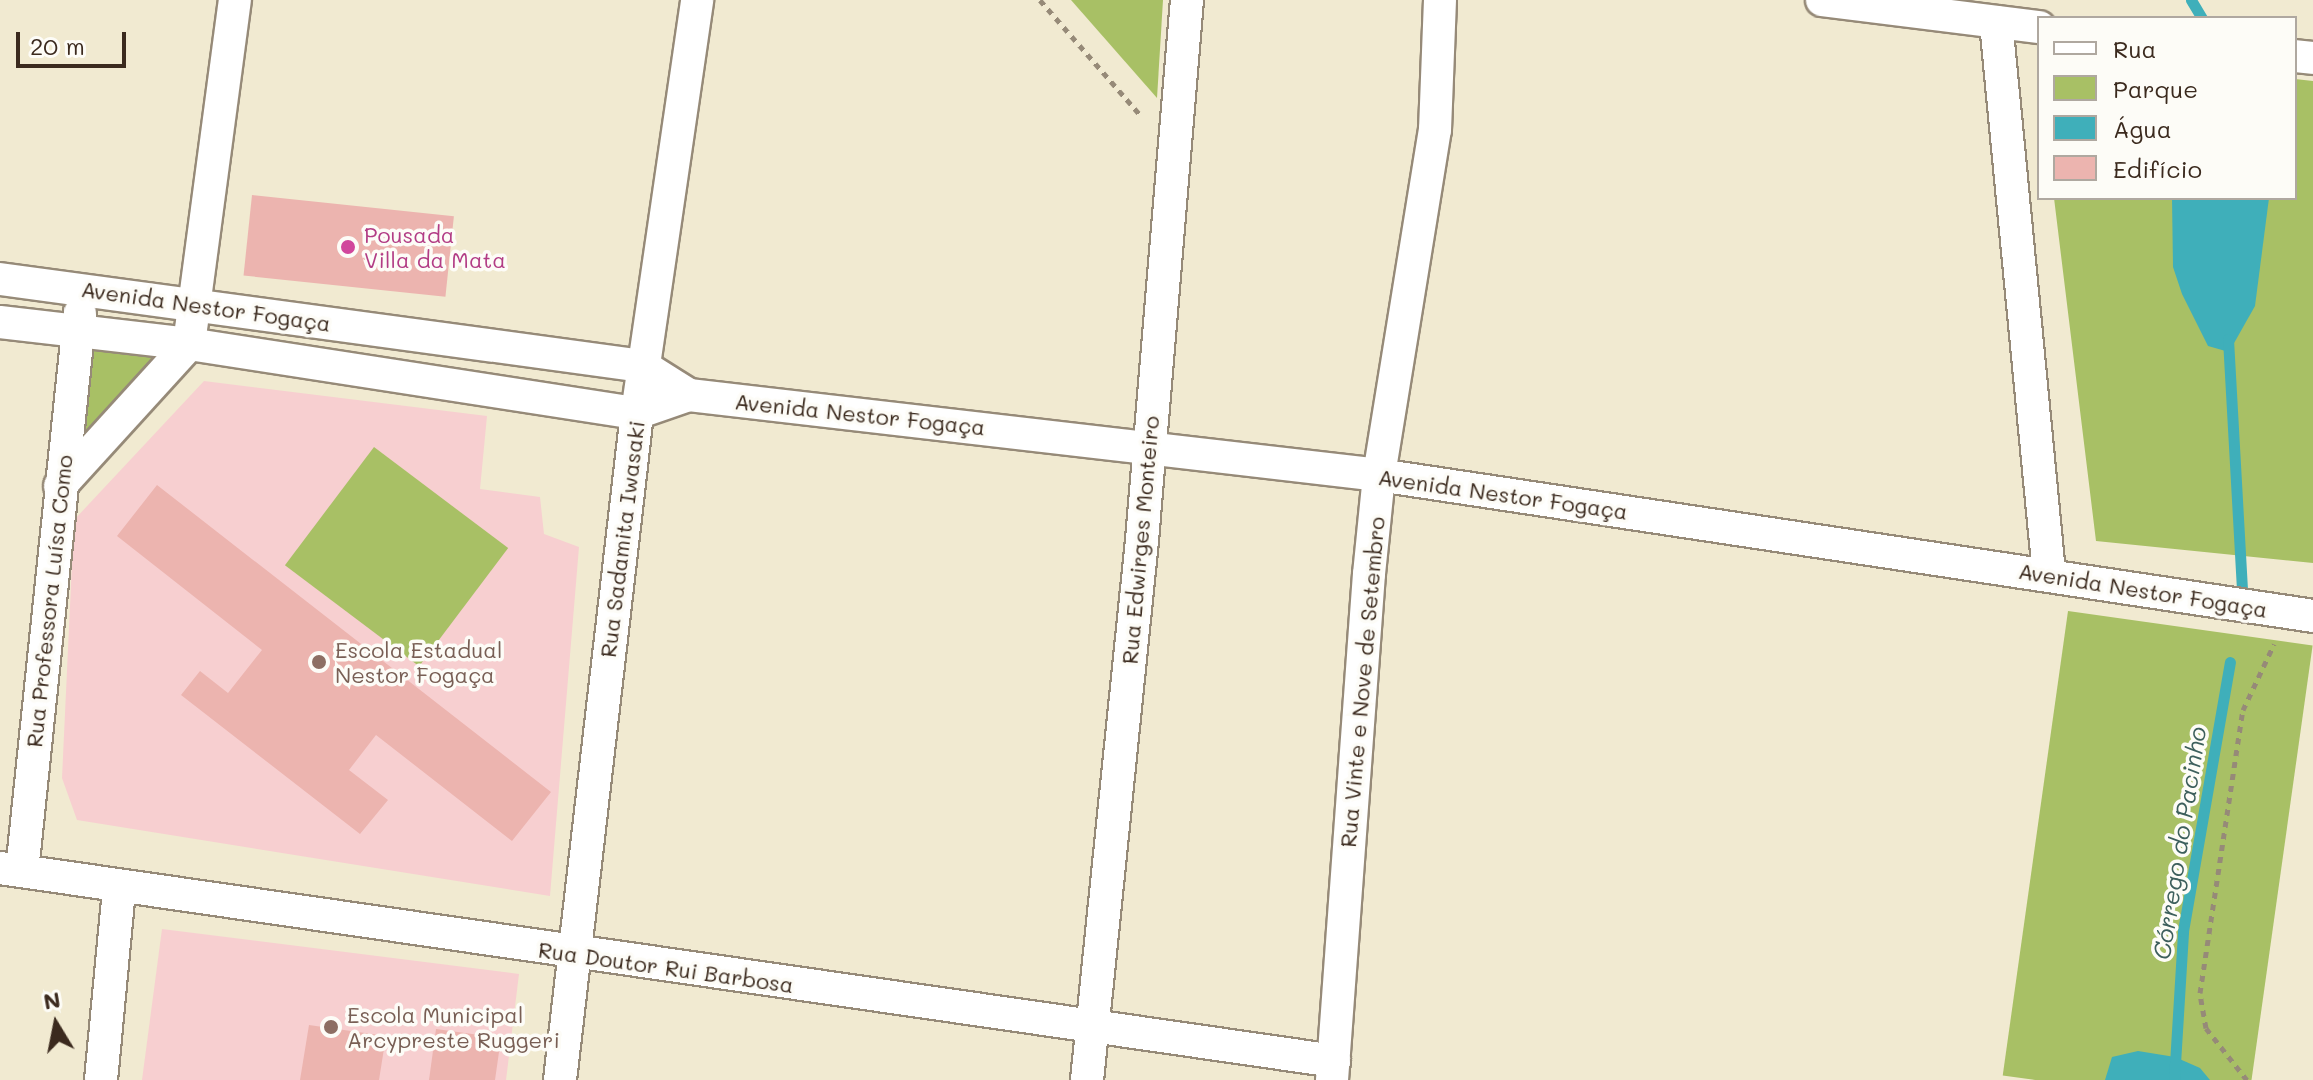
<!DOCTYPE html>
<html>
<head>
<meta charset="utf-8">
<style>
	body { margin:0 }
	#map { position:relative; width:2313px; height:1080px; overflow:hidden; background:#f1ead1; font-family:Mali,sans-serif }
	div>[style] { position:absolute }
	.built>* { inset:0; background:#f7cfd0 }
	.green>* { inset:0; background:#a8c065; transform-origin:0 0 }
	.water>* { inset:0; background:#3fafba }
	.stream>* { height:11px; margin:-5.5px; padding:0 5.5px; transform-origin:5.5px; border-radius:5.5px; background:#3fafba }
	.building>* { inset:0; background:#ecb4af; transform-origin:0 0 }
	.path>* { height:5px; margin-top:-2.5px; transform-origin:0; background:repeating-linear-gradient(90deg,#968a78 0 6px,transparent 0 12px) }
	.roads { filter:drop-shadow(2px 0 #968a78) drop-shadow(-2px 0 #968a78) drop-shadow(0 2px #968a78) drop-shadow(0 -2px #968a78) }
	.street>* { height:32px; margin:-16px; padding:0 16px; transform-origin:16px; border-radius:16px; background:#fff }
	.dots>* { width:22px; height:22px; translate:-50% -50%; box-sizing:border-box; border:4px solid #fdfcf7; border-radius:50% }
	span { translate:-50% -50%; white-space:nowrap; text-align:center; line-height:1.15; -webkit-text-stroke:7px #fdfcf7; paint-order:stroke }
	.hotel-label { font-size:22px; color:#b23c85 }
	.left { translate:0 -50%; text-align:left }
	.street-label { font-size:22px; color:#3b2a1e }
	.education-label { font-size:22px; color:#785e54 }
	.water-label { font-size:24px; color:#3d5f5c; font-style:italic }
	.legend { position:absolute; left:2037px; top:16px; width:260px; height:184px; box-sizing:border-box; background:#fdfcf7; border:2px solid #afa8a0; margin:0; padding:10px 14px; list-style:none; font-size:24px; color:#3b2a1e }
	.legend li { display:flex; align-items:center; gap:16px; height:40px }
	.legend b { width:40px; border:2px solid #afa8a0 }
	.north { position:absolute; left:16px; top:984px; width:80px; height:80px; -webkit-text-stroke:6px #fdfcf7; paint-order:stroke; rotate:350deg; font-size:22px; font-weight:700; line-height:32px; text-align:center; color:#3b2a1e }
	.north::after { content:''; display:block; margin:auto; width:28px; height:36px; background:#3b2a1e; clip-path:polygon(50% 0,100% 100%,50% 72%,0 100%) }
	.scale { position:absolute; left:16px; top:32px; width:110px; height:36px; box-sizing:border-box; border:4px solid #3b2a1e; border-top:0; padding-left:10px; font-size:24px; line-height:28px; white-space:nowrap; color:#3b2a1e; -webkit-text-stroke:6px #fdfcf7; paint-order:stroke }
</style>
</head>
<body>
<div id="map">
	<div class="built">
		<i style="clip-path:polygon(204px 381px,487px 416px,480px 489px,540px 497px,544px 534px,579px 547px,550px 896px,77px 820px,62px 778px,74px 520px)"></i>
		<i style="clip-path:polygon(162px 929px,519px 974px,506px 1080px,142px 1080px)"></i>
	</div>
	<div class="green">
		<i style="clip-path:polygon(1071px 0,1163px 0,1157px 98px)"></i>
		<i style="clip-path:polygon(2295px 79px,2313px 81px,2313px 563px,2096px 541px,2054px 198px,2295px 198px)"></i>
		<i style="clip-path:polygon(85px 350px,156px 357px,77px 440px)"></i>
		<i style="left:374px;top:447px;width:168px;height:148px;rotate:37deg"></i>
		<i style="left:2068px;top:611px;width:247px;height:469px;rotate:8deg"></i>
	</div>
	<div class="water">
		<i style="clip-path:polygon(2172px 198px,2269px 198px,2255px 306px,2229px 352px,2208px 346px,2182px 294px,2173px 267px)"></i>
		<i style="clip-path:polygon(2138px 1051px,2175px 1057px,2200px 1068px,2210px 1080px,2105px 1080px,2112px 1057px)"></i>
	</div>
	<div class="stream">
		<i style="left:2191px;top:0;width:21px;rotate:59deg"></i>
		<i style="left:2228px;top:339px;width:251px;rotate:86.8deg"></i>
		<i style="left:2174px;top:1080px;width:149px;rotate:-86.5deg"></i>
		<i style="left:2183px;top:931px;width:273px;rotate:-80.1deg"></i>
	</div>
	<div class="building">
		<i style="left:252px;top:195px;width:203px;height:81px;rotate:6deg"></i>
		<i style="clip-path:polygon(157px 485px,551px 792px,512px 841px,376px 735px,349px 770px,388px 800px,360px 834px,181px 695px,200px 671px,228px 693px,262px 650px,117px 536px)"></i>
		<i style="clip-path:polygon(309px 1025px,386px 1036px,379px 1080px,300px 1080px)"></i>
		<i style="clip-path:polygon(436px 1029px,501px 1038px,495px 1080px,429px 1080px)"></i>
	</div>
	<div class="path">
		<i style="left:1040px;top:0;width:155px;rotate:48.9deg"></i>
		<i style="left:2247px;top:1080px;width:66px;rotate:-128.3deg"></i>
		<i style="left:2206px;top:1028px;width:36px;rotate:-100deg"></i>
		<i style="left:2200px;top:993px;width:286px;rotate:-81.4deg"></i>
		<i style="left:2243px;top:710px;width:73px;rotate:-64.8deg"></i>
	</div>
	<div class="roads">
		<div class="street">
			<i style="left:1822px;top:0;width:219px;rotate:7.1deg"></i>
			<i style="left:1996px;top:22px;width:554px;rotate:84.51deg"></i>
			<i style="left:2295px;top:56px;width:18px;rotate:6deg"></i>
			<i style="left:0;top:279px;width:649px;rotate:7.71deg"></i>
			<i style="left:643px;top:366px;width:54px;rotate:32.2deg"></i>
			<i style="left:689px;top:395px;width:695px;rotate:6.61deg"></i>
			<i style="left:1379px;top:475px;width:945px;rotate:8.58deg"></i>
			<i style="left:0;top:322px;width:190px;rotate:6.6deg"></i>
			<i style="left:189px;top:344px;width:453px;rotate:8.8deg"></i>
			<i style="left:637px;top:413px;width:55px;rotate:-19.1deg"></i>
			<i style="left:60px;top:486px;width:192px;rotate:-47.7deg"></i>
			<i style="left:189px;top:344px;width:347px;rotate:-82.4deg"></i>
			<i style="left:0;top:868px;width:1348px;rotate:8.23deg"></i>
			<i style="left:22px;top:871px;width:561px;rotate:-84.07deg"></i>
			<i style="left:101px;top:1080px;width:193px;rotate:-84.6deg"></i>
			<i style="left:560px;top:1080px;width:671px;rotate:-83.41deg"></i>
			<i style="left:637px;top:413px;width:417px;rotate:-81.7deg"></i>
			<i style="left:1087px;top:1080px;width:543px;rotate:-84.18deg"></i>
			<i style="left:1142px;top:540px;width:542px;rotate:-85.24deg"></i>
			<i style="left:1332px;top:1080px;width:507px;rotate:-85.82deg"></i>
			<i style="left:1369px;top:574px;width:100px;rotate:-84.2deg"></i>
			<i style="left:1379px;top:475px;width:350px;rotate:-80.8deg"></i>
			<i style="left:1435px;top:130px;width:130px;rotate:-87.8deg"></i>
		</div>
	</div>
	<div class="dots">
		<i style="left:348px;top:247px;background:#d1479c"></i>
		<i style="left:319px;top:662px;background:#8d6e63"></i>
		<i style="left:331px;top:1027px;background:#8d6e63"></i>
	</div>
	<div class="hotel-label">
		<span class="left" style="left:364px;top:247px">Pousada<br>Villa da Mata</span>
	</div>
	<div class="street-label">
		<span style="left:206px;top:306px;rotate:8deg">Avenida Nestor Fogaça</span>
		<span style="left:860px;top:414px;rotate:6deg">Avenida Nestor Fogaça</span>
		<span style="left:1503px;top:494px;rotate:8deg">Avenida Nestor Fogaça</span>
		<span style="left:622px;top:539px;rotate:-83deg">Rua Sadamita Iwasaki</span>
		<span style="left:1140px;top:540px;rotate:-85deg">Rua Edwirges Monteiro</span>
		<span style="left:2143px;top:590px;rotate:9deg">Avenida Nestor Fogaça</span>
		<span style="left:49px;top:601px;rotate:-84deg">Rua Professora Luísa Como</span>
		<span style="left:1362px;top:682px;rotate:-85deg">Rua Vinte e Nove de Setembro</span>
		<span style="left:666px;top:967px;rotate:8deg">Rua Doutor Rui Barbosa</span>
	</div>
	<div class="education-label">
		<span class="left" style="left:335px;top:662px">Escola Estadual<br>Nestor Fogaça</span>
		<span class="left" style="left:347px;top:1027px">Escola Municipal<br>Arcypreste Ruggeri</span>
	</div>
	<div class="water-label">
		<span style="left:2179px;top:843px;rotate:-81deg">Córrego do Pacinho</span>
	</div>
	<ul class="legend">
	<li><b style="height:10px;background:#fff"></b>Rua</li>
	<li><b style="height:22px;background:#a8c065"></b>Parque</li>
	<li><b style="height:22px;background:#3fafba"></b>Água</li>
	<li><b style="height:22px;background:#ecb4af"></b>Edifício</li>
	</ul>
	<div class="north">N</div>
	<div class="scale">20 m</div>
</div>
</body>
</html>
